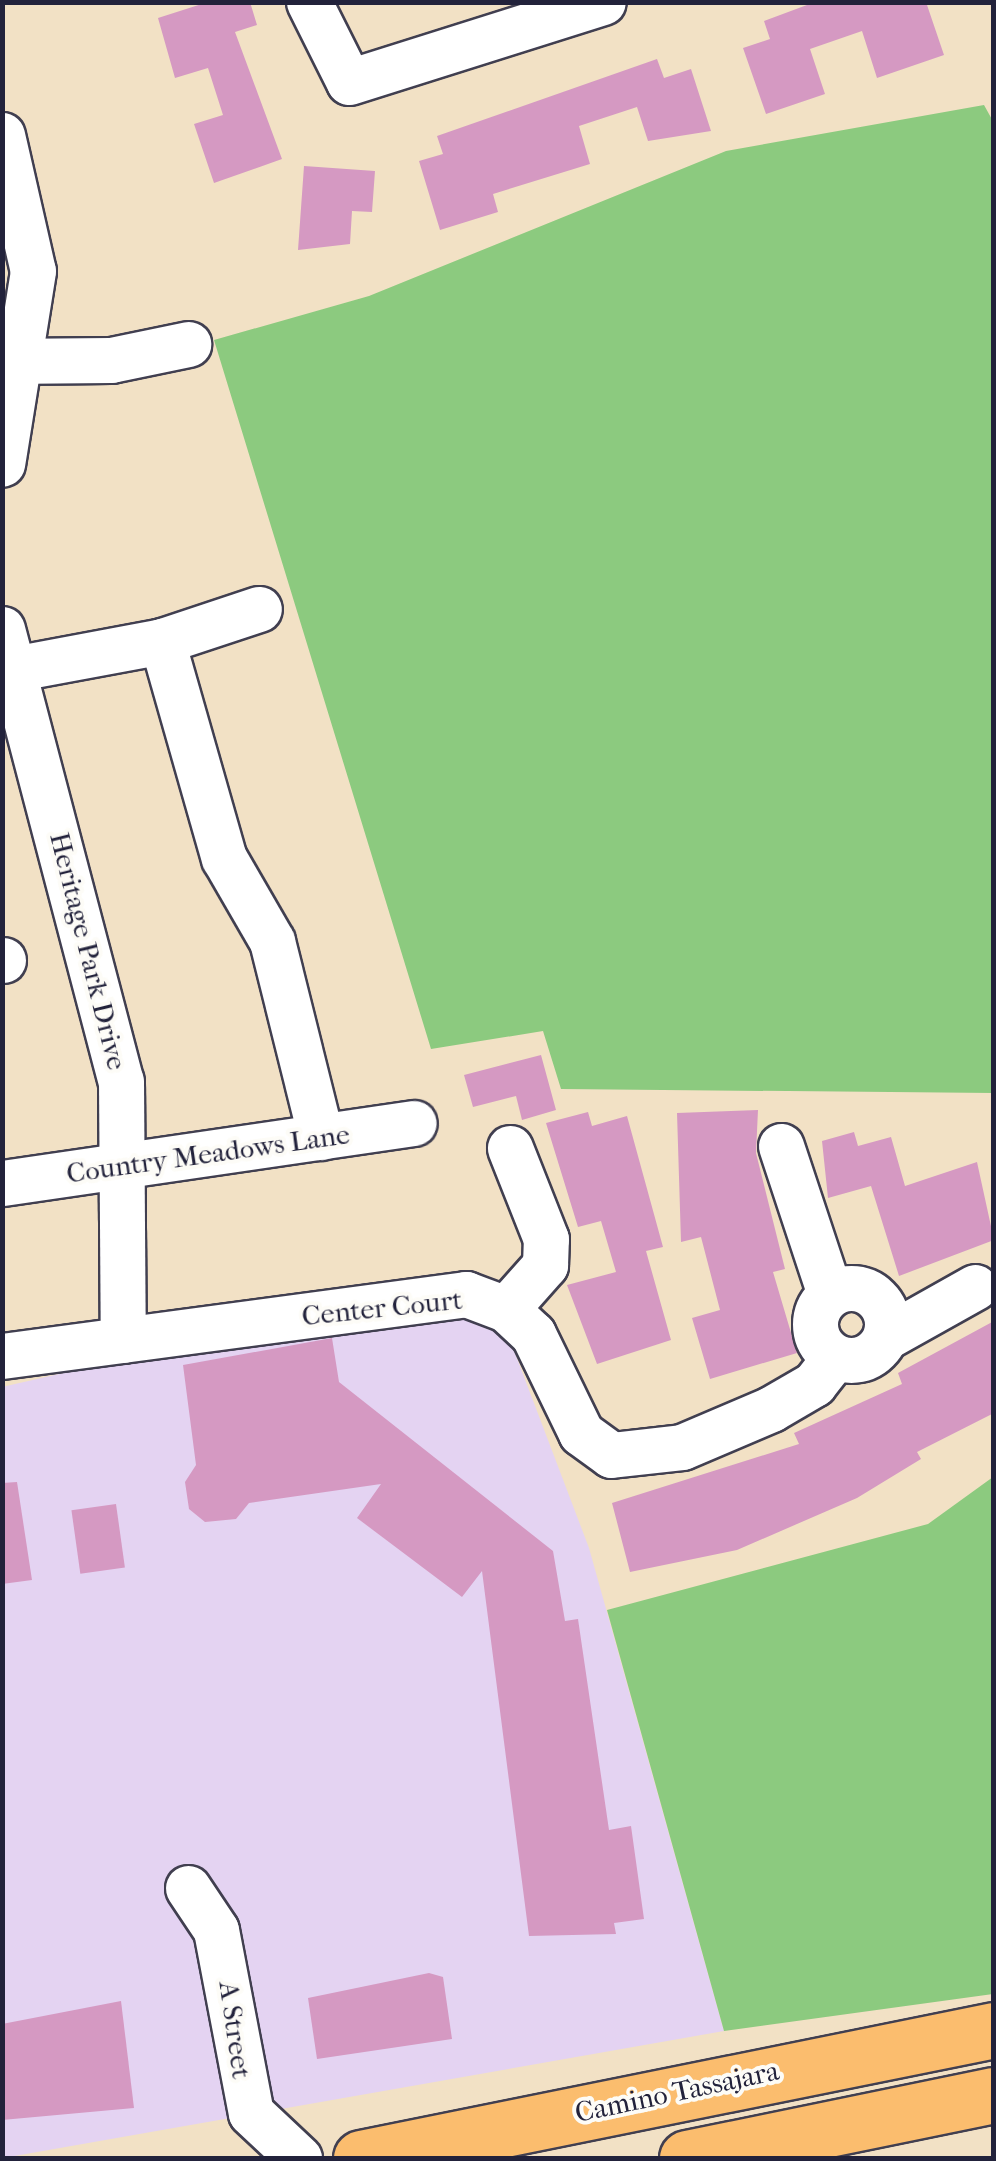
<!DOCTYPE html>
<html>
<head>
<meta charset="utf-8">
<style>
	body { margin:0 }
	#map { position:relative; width:996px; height:2161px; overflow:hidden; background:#f2e1c5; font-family:"IM FELL French Canon",serif }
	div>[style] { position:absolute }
	.built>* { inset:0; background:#e4d3f2 }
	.green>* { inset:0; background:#8cca7f }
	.building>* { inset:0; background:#d599c2; transform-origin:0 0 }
	.roads { filter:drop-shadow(2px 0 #413f50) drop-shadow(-2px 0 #413f50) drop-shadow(0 2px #413f50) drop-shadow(0 -2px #413f50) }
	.minor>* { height:45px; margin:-22.5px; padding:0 22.5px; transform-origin:22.5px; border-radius:22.5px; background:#fff }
	.minor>.ring { margin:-22.5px; padding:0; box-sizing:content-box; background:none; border:45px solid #fff; border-radius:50% }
	.major>* { height:55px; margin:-27.5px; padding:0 27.5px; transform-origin:27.5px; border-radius:27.5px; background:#fbbd6e }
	span { translate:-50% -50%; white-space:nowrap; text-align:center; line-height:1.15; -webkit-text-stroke:8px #fdfcf7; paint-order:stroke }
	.street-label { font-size:28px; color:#22223b }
	.frame { position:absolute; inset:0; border:5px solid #22223b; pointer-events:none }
</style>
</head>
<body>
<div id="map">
	<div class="built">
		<i style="clip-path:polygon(486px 1315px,507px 1332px,589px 1548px,724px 2031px,3px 2158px,2px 1387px,186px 1345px)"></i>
	</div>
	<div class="green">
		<i style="clip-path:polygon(984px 105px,994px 123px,993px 1093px,561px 1089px,543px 1031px,431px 1049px,214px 340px,369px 296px,726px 151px)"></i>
		<i style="clip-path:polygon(993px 1477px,993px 1994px,724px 2031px,607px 1610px,928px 1524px)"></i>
	</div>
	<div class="building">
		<i style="clip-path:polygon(208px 2px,250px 2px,257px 25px,235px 32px,282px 159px,214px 183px,194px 124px,223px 115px,208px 68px,175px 78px,158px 18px)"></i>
		<i style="clip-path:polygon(815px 2px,926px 2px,944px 55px,877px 78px,862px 31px,810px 49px,825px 94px,766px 114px,743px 48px,770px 39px,764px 21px)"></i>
		<i style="clip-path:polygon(657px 59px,664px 78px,691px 69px,711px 131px,648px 141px,637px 107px,579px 126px,590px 164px,493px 194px,498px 212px,440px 230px,419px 161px,443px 154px,437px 136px)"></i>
		<i style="clip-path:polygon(304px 166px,375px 171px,372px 212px,352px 211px,350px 244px,298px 250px)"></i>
		<i style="clip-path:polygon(541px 1055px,556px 1110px,522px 1120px,516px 1096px,473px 1107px,464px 1075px)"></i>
		<i style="clip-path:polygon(758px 1110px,756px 1153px,785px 1269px,773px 1272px,797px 1353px,710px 1379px,692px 1318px,720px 1310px,701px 1237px,681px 1242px,677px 1113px)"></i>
		<i style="clip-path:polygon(588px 1112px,592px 1126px,627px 1116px,663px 1247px,646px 1251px,671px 1340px,597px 1364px,567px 1285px,616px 1272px,601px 1221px,578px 1227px,546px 1123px)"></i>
		<i style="clip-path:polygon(854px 1132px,858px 1146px,891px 1137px,905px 1186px,977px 1162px,994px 1240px,899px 1276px,871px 1186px,828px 1198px,822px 1141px)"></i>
		<i style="clip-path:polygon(994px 1321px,994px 1413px,917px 1452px,921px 1459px,857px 1498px,737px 1550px,630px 1572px,612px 1503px,799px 1444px,794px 1433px,902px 1384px,898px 1373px)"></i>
		<i style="clip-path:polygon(332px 1338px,339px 1382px,553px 1551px,565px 1621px,578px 1619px,609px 1830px,631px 1826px,644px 1919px,614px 1923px,616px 1934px,529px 1936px,482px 1571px,462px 1597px,357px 1518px,381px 1484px,249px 1503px,236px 1519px,205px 1522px,189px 1509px,185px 1482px,196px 1465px,183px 1365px)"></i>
		<i style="clip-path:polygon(17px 1482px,32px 1580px,2px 1584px,2px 1483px)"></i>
		<i style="left:116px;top:1504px;width:64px;height:45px;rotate:82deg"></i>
		<i style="clip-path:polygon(429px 1973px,443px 1977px,452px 2039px,317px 2059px,308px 1998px)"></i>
		<i style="clip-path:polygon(121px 2001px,134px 2108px,2px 2120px,2px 2024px)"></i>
	</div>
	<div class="roads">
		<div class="minor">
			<i style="left:309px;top:2px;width:89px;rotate:63.4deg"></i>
			<i style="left:349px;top:82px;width:266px;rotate:-17.5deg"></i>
			<i style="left:2px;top:135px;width:139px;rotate:77.2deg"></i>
			<i style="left:33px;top:271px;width:195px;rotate:99.1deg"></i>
			<i style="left:2px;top:361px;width:109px;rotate:-0.5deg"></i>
			<i style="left:111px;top:360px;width:79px;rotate:-11.7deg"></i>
			<i style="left:2px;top:629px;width:467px;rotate:75.3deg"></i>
			<i style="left:121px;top:1081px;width:259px;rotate:89.6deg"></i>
			<i style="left:162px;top:641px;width:226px;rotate:74.1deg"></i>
			<i style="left:224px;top:858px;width:96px;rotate:60deg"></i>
			<i style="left:272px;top:941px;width:202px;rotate:76deg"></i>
			<i style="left:2px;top:671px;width:163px;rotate:-10.6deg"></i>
			<i style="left:162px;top:641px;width:102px;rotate:-18.3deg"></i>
			<i style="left:2px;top:960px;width:1px"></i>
			<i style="left:781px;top:1146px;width:156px;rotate:71.7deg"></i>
			<i style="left:2px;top:1183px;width:416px;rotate:-8.3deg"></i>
			<i class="ring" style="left:815px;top:1288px;width:27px;height:27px"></i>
			<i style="left:506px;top:1309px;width:59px;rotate:-48.4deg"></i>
			<i style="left:545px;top:1265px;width:26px;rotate:-88deg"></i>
			<i style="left:546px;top:1239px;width:98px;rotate:-111.6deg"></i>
			<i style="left:886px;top:1337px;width:102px;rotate:-29.3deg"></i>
			<i style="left:2px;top:1356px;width:468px;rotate:-7.6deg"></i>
			<i style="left:466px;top:1294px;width:43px;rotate:20.6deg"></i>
			<i style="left:506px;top:1309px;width:37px;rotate:43deg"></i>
			<i style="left:533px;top:1334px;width:110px;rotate:64.1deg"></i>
			<i style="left:581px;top:1433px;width:37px;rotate:36deg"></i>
			<i style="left:611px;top:1455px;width:71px;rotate:-6.4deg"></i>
			<i style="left:682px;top:1447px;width:97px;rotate:-23.1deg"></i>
			<i style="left:771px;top:1409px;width:50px;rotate:-30.2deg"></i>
			<i style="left:814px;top:1384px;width:34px;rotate:-52deg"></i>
			<i style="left:188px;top:1888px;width:50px;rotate:56.3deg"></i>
			<i style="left:216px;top:1930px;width:186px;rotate:79.2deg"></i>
			<i style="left:251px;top:2113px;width:66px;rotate:43.2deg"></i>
		</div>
		<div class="major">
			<i style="left:361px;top:2158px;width:646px;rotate:-11.43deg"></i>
			<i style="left:687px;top:2158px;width:313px;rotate:-11.6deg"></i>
		</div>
	</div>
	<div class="street-label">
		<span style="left:88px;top:951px;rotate:76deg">Heritage Park Drive</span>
		<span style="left:208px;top:1154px;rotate:-8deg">Country Meadows Lane</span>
		<span style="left:382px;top:1308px;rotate:-6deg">Center Court</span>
		<span style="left:235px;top:2030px;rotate:82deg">A Street</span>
		<span style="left:677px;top:2092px;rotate:-12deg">Camino Tassajara</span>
	</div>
	<div class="frame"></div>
</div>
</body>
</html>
